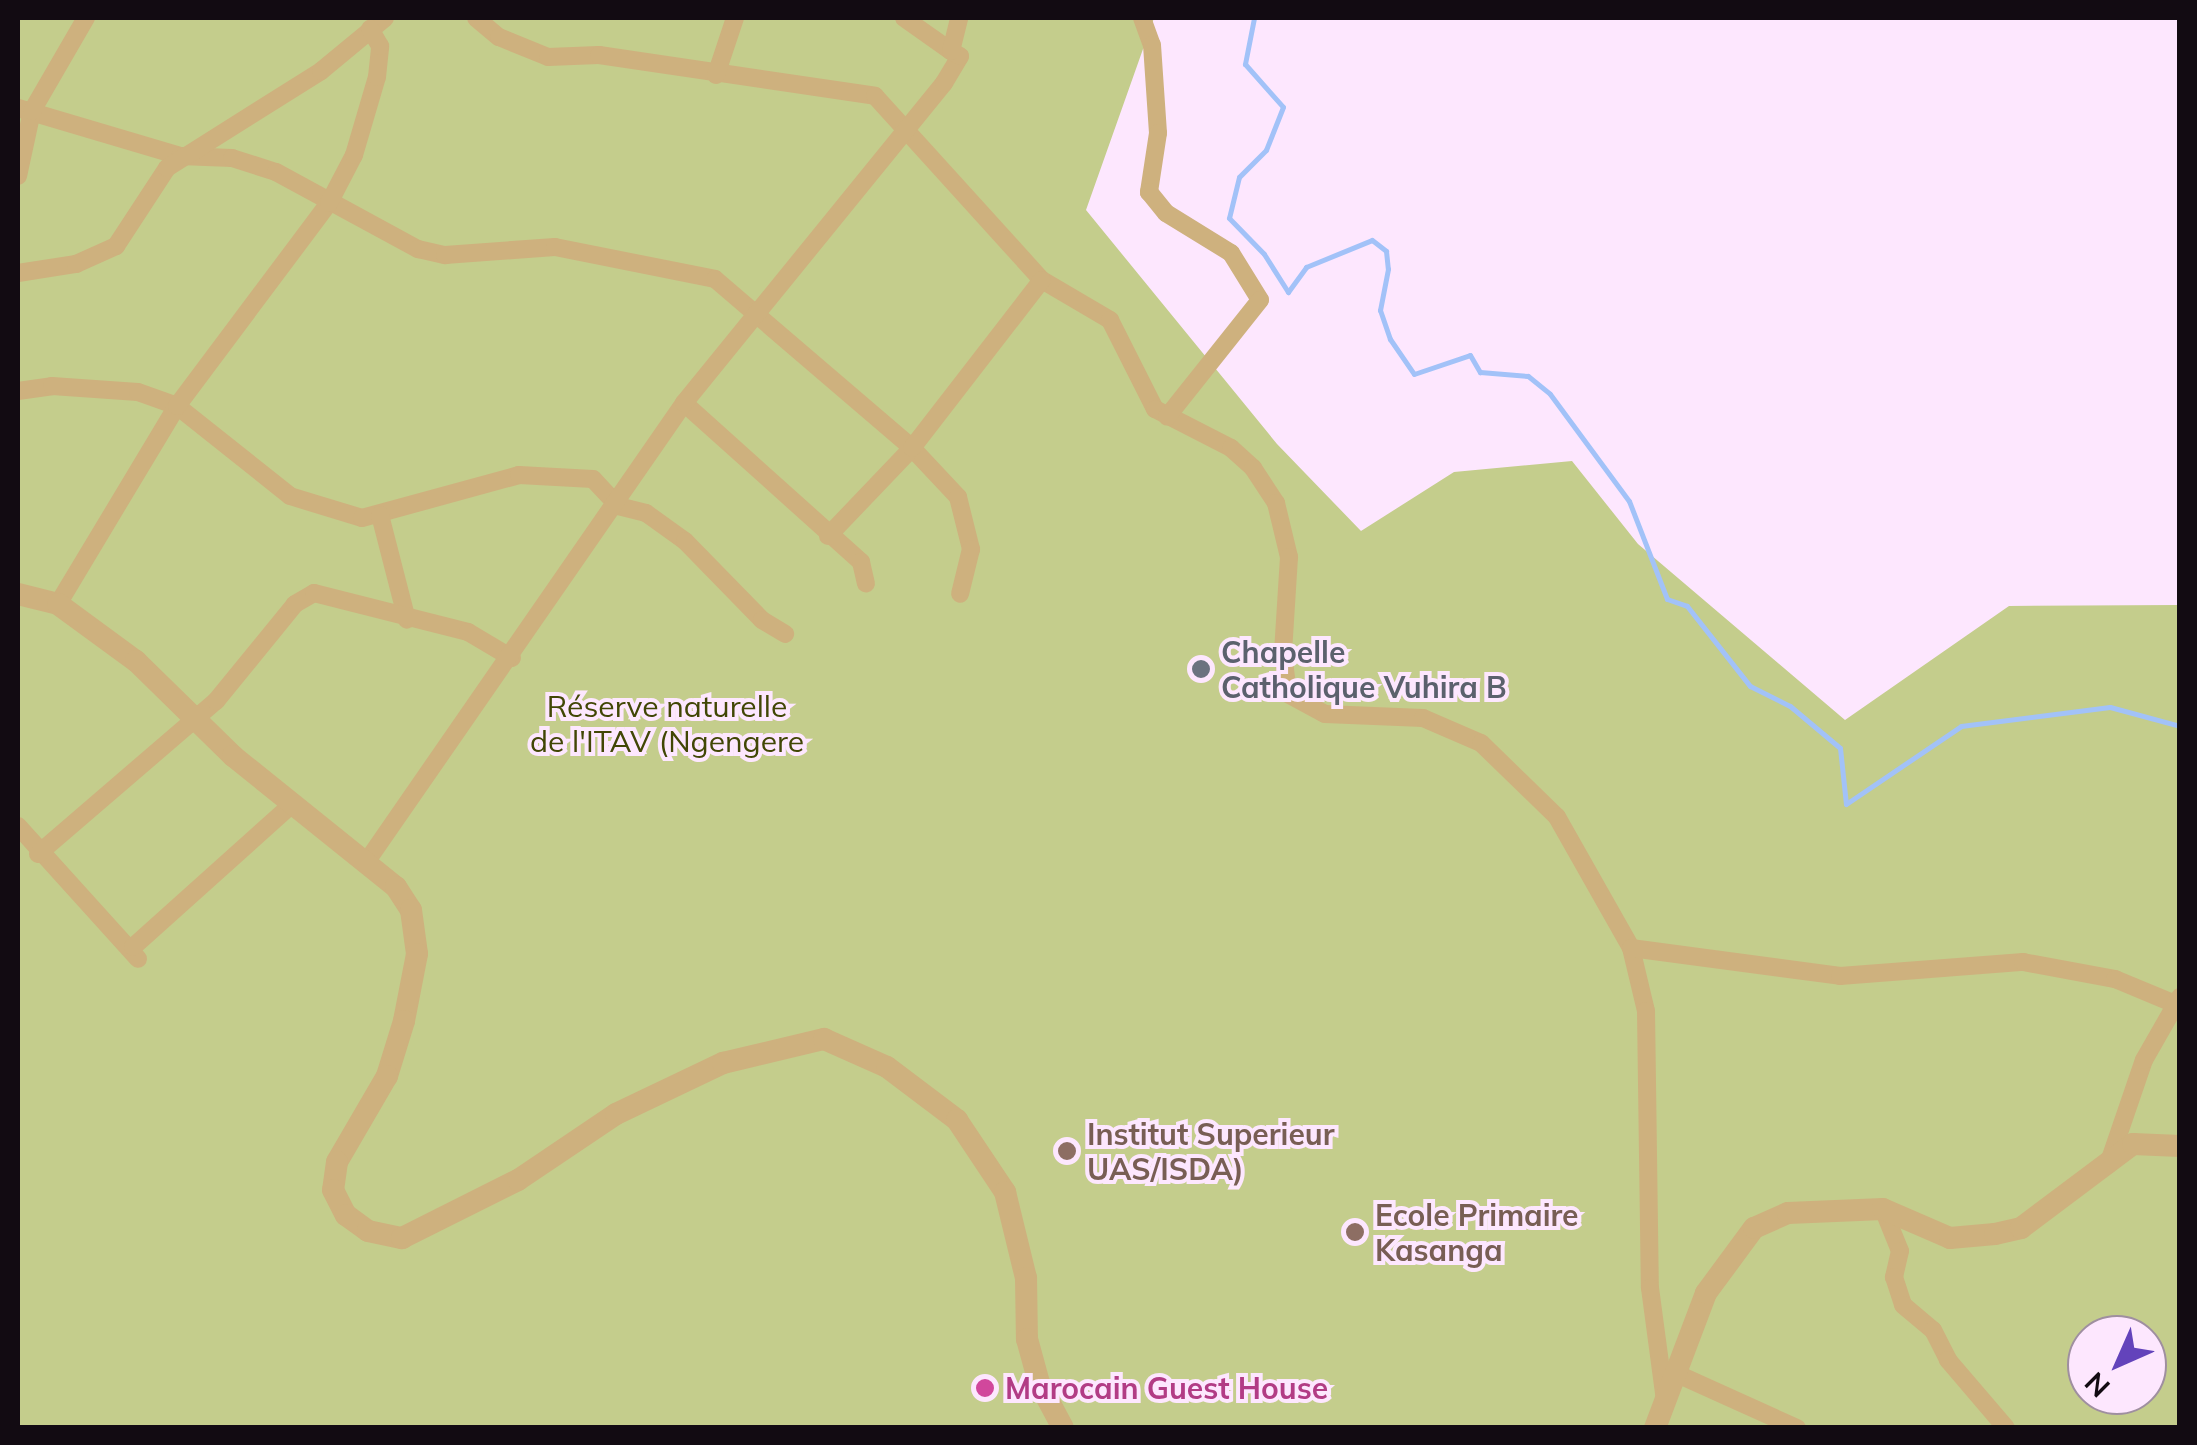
<!DOCTYPE html>
<html>
<head>
<meta charset="utf-8">
<style>
	body { margin:0 }
	#map { position:relative; width:2197px; height:1445px; overflow:hidden; background:#fde7fe; font-family:Mulish,sans-serif }
	div>[style] { position:absolute }
	.green>* { inset:0; background:#c4cd8c }
	.stream>* { height:5px; margin:-2.5px; padding:0 2.5px; transform-origin:2.5px; border-radius:2.5px; background:#a2c2f8 }
	.minor>* { height:18px; margin:-9px; padding:0 9px; transform-origin:9px; border-radius:9px; background:#ceb17e }
	.tertiary>* { height:22px; margin:-11px; padding:0 11px; transform-origin:11px; border-radius:11px; background:#ceb17e }
	.dots>* { width:28px; height:28px; translate:-50% -50%; box-sizing:border-box; border:5px solid #fde7fe; border-radius:50% }
	span { translate:-50% -50%; white-space:nowrap; text-align:center; line-height:1.15; -webkit-text-stroke:8px #fde7fe; paint-order:stroke }
	.worship-label { font-size:30px; color:#5b616d; font-weight:700 }
	.left { translate:0 -50%; text-align:left }
	.park-label { font-size:30px; color:#414605 }
	.education-label { font-size:30px; color:#785e54; font-weight:700 }
	.hotel-label { font-size:30px; color:#b23c85; font-weight:700 }
	.frame { position:absolute; inset:0; border:20px solid #120b12; pointer-events:none }
	.north { position:absolute; left:2067px; top:1315px; width:100px; height:100px; box-sizing:border-box; background:#fde7fe; border:2px solid #9f8fa0; border-radius:50%; rotate:225deg; font-size:28px; font-weight:700; line-height:40px; text-align:center; color:#120b12 }
	.north::after { content:''; display:block; margin:auto; width:35px; height:45px; background:#6343bb; clip-path:polygon(50% 0,100% 100%,50% 72%,0 100%) }
</style>
</head>
<body>
<div id="map">
	<div class="green">
		<i style="clip-path:polygon(evenodd,18px 18px,1154px 18px,1086px 210px,1277px 444px,1361px 531px,1454px 472px,1572px 461px,1638px 544px,1845px 720px,2009px 606px,2179px 605px,2179px 1427px,18px 1427px,18px 18px,2087px 1335px,2147px 1335px,2147px 1395px,2087px 1395px,2087px 1335px)"></i>
	</div>
	<div class="stream">
		<i style="left:1254px;top:18px;width:47px;rotate:101.1deg"></i>
		<i style="left:1245px;top:64px;width:57px;rotate:48.5deg"></i>
		<i style="left:1283px;top:107px;width:46px;rotate:111.6deg"></i>
		<i style="left:1266px;top:150px;width:38px;rotate:135deg"></i>
		<i style="left:1239px;top:177px;width:42px;rotate:103.7deg"></i>
		<i style="left:1229px;top:218px;width:50px;rotate:45.8deg"></i>
		<i style="left:1264px;top:254px;width:45px;rotate:57.7deg"></i>
		<i style="left:1288px;top:292px;width:31px;rotate:-54deg"></i>
		<i style="left:1306px;top:267px;width:71px;rotate:-22.2deg"></i>
		<i style="left:1372px;top:240px;width:18px;rotate:38deg"></i>
		<i style="left:1386px;top:251px;width:18px;rotate:84deg"></i>
		<i style="left:1388px;top:269px;width:42px;rotate:101deg"></i>
		<i style="left:1380px;top:310px;width:31px;rotate:71deg"></i>
		<i style="left:1390px;top:339px;width:42px;rotate:55.6deg"></i>
		<i style="left:1414px;top:374px;width:59px;rotate:-18.7deg"></i>
		<i style="left:1470px;top:355px;width:20px;rotate:60deg"></i>
		<i style="left:1480px;top:372px;width:48px;rotate:4.8deg"></i>
		<i style="left:1528px;top:376px;width:28px;rotate:39deg"></i>
		<i style="left:1550px;top:394px;width:133px;rotate:53.6deg"></i>
		<i style="left:1629px;top:501px;width:105px;rotate:68.8deg"></i>
		<i style="left:1667px;top:599px;width:21px;rotate:19deg"></i>
		<i style="left:1687px;top:606px;width:102px;rotate:51.8deg"></i>
		<i style="left:1750px;top:686px;width:45px;rotate:26.6deg"></i>
		<i style="left:1790px;top:706px;width:65px;rotate:40deg"></i>
		<i style="left:1840px;top:748px;width:56px;rotate:83.9deg"></i>
		<i style="left:1846px;top:804px;width:139px;rotate:-34.1deg"></i>
		<i style="left:1961px;top:726px;width:150px;rotate:-7.3deg"></i>
		<i style="left:2110px;top:707px;width:73px;rotate:15.2deg"></i>
	</div>
	<div class="minor">
		<i style="left:476px;top:18px;width:30px;rotate:40deg"></i>
		<i style="left:499px;top:37px;width:53px;rotate:22.2deg"></i>
		<i style="left:548px;top:57px;width:51px;rotate:-2.2deg"></i>
		<i style="left:599px;top:55px;width:279px;rotate:8.4deg"></i>
		<i style="left:875px;top:96px;width:248px;rotate:47.8deg"></i>
		<i style="left:1042px;top:280px;width:79px;rotate:30.5deg"></i>
		<i style="left:1110px;top:320px;width:100px;rotate:63.2deg"></i>
		<i style="left:1155px;top:409px;width:85px;rotate:27.2deg"></i>
		<i style="left:1231px;top:448px;width:30px;rotate:42deg"></i>
		<i style="left:1253px;top:468px;width:42px;rotate:56.7deg"></i>
		<i style="left:1276px;top:503px;width:56px;rotate:76.5deg"></i>
		<i style="left:1289px;top:557px;width:96px;rotate:93.6deg"></i>
		<i style="left:1283px;top:653px;width:41px;rotate:83deg"></i>
		<i style="left:1288px;top:694px;width:42px;rotate:28.4deg"></i>
		<i style="left:1325px;top:714px;width:98px;rotate:2.3deg"></i>
		<i style="left:1423px;top:718px;width:63px;rotate:23.3deg"></i>
		<i style="left:1481px;top:743px;width:106px;rotate:44.2deg"></i>
		<i style="left:1557px;top:817px;width:150px;rotate:60.5deg"></i>
		<i style="left:1631px;top:948px;width:65px;rotate:76.6deg"></i>
		<i style="left:1646px;top:1011px;width:277px;rotate:89.2deg"></i>
		<i style="left:1650px;top:1288px;width:113px;rotate:82.4deg"></i>
		<i style="left:904px;top:18px;width:57px;rotate:35.1deg"></i>
		<i style="left:1142px;top:18px;width:29px;rotate:70deg"></i>
		<i style="left:1152px;top:45px;width:88px;rotate:86.1deg"></i>
		<i style="left:1158px;top:133px;width:60px;rotate:98.7deg"></i>
		<i style="left:1149px;top:192px;width:27px;rotate:51deg"></i>
		<i style="left:1166px;top:213px;width:76px;rotate:31.6deg"></i>
		<i style="left:1231px;top:253px;width:55px;rotate:58.3deg"></i>
		<i style="left:1260px;top:300px;width:149px;rotate:128.5deg"></i>
		<i style="left:716px;top:75px;width:60px;rotate:-71.6deg"></i>
		<i style="left:18px;top:108px;width:169px;rotate:16.5deg"></i>
		<i style="left:180px;top:156px;width:52px;rotate:2.2deg"></i>
		<i style="left:232px;top:158px;width:46px;rotate:17.7deg"></i>
		<i style="left:276px;top:172px;width:162px;rotate:28.5deg"></i>
		<i style="left:418px;top:249px;width:28px;rotate:13deg"></i>
		<i style="left:445px;top:255px;width:110px;rotate:-4.2deg"></i>
		<i style="left:555px;top:247px;width:163px;rotate:11.3deg"></i>
		<i style="left:715px;top:279px;width:260px;rotate:40.6deg"></i>
		<i style="left:912px;top:448px;width:67px;rotate:46.8deg"></i>
		<i style="left:958px;top:497px;width:54px;rotate:76deg"></i>
		<i style="left:971px;top:549px;width:46px;rotate:103.7deg"></i>
		<i style="left:18px;top:176px;width:66px;rotate:-77.8deg"></i>
		<i style="left:32px;top:111px;width:108px;rotate:-59.9deg"></i>
		<i style="left:18px;top:273px;width:59px;rotate:-8.8deg"></i>
		<i style="left:76px;top:264px;width:44px;rotate:-24.2deg"></i>
		<i style="left:116px;top:246px;width:93px;rotate:-56.8deg"></i>
		<i style="left:167px;top:168px;width:182px;rotate:-32.2deg"></i>
		<i style="left:321px;top:71px;width:83px;rotate:-39.6deg"></i>
		<i style="left:18px;top:391px;width:34px;rotate:-8deg"></i>
		<i style="left:52px;top:386px;width:86px;rotate:4deg"></i>
		<i style="left:138px;top:392px;width:41px;rotate:19.7deg"></i>
		<i style="left:177px;top:406px;width:144px;rotate:38.5deg"></i>
		<i style="left:290px;top:496px;width:75px;rotate:17deg"></i>
		<i style="left:362px;top:518px;width:163px;rotate:-15.3deg"></i>
		<i style="left:519px;top:475px;width:74px;rotate:3.1deg"></i>
		<i style="left:593px;top:479px;width:37px;rotate:47deg"></i>
		<i style="left:618px;top:506px;width:29px;rotate:14deg"></i>
		<i style="left:646px;top:513px;width:48px;rotate:35.7deg"></i>
		<i style="left:685px;top:541px;width:110px;rotate:45.7deg"></i>
		<i style="left:762px;top:620px;width:27px;rotate:31deg"></i>
		<i style="left:684px;top:403px;width:238px;rotate:41.9deg"></i>
		<i style="left:861px;top:562px;width:22px;rotate:77deg"></i>
		<i style="left:380px;top:515px;width:108px;rotate:75.6deg"></i>
		<i style="left:828px;top:536px;width:122px;rotate:-46.3deg"></i>
		<i style="left:912px;top:448px;width:212px;rotate:-52.3deg"></i>
		<i style="left:58px;top:604px;width:231px;rotate:-59deg"></i>
		<i style="left:177px;top:406px;width:254px;rotate:-53.2deg"></i>
		<i style="left:329px;top:203px;width:54px;rotate:-62.5deg"></i>
		<i style="left:354px;top:155px;width:81px;rotate:-73.6deg"></i>
		<i style="left:377px;top:77px;width:31px;rotate:-84deg"></i>
		<i style="left:380px;top:46px;width:20px;rotate:-120deg"></i>
		<i style="left:18px;top:826px;width:179px;rotate:47.9deg"></i>
		<i style="left:38px;top:854px;width:235px;rotate:-40.7deg"></i>
		<i style="left:216px;top:701px;width:125px;rotate:-50.8deg"></i>
		<i style="left:295px;top:604px;width:22px;rotate:-30deg"></i>
		<i style="left:314px;top:593px;width:159px;rotate:14.2deg"></i>
		<i style="left:468px;top:632px;width:51px;rotate:30.6deg"></i>
		<i style="left:367px;top:861px;width:557px;rotate:-55.31deg"></i>
		<i style="left:684px;top:403px;width:412px;rotate:-50.9deg"></i>
		<i style="left:944px;top:83px;width:31px;rotate:-59deg"></i>
		<i style="left:960px;top:56px;width:10px;rotate:-151deg"></i>
		<i style="left:951px;top:51px;width:34px;rotate:-76deg"></i>
		<i style="left:133px;top:947px;width:212px;rotate:-41.9deg"></i>
		<i style="left:1631px;top:948px;width:211px;rotate:7.6deg"></i>
		<i style="left:1840px;top:976px;width:184px;rotate:-4.4deg"></i>
		<i style="left:2023px;top:962px;width:94px;rotate:10.5deg"></i>
		<i style="left:2115px;top:979px;width:70px;rotate:22.6deg"></i>
		<i style="left:2108px;top:1165px;width:111px;rotate:-71.1deg"></i>
		<i style="left:2144px;top:1060px;width:73px;rotate:-60.3deg"></i>
		<i style="left:1883px;top:1209px;width:45px;rotate:68deg"></i>
		<i style="left:1900px;top:1251px;width:27px;rotate:103deg"></i>
		<i style="left:1894px;top:1277px;width:29px;rotate:72deg"></i>
		<i style="left:1903px;top:1305px;width:39px;rotate:40deg"></i>
		<i style="left:1933px;top:1330px;width:34px;rotate:63deg"></i>
		<i style="left:1948px;top:1360px;width:89px;rotate:49.5deg"></i>
		<i style="left:1675px;top:1373px;width:134px;rotate:24.3deg"></i>
	</div>
	<div class="tertiary">
		<i style="left:18px;top:594px;width:41px;rotate:14deg"></i>
		<i style="left:58px;top:604px;width:97px;rotate:36.2deg"></i>
		<i style="left:136px;top:661px;width:136px;rotate:44.4deg"></i>
		<i style="left:233px;top:756px;width:209px;rotate:38.8deg"></i>
		<i style="left:396px;top:887px;width:27px;rotate:57deg"></i>
		<i style="left:411px;top:910px;width:44px;rotate:82.2deg"></i>
		<i style="left:417px;top:954px;width:68px;rotate:101deg"></i>
		<i style="left:404px;top:1021px;width:58px;rotate:107.2deg"></i>
		<i style="left:387px;top:1076px;width:99px;rotate:120.2deg"></i>
		<i style="left:337px;top:1162px;width:28px;rotate:98deg"></i>
		<i style="left:333px;top:1190px;width:28px;rotate:63deg"></i>
		<i style="left:346px;top:1215px;width:27px;rotate:36deg"></i>
		<i style="left:368px;top:1231px;width:35px;rotate:12deg"></i>
		<i style="left:402px;top:1238px;width:130px;rotate:-26.6deg"></i>
		<i style="left:518px;top:1180px;width:118px;rotate:-34deg"></i>
		<i style="left:616px;top:1114px;width:119px;rotate:-25.5deg"></i>
		<i style="left:723px;top:1063px;width:104px;rotate:-13.4deg"></i>
		<i style="left:824px;top:1039px;width:69px;rotate:24deg"></i>
		<i style="left:887px;top:1067px;width:88px;rotate:37.1deg"></i>
		<i style="left:957px;top:1120px;width:87px;rotate:56.3deg"></i>
		<i style="left:1005px;top:1192px;width:89px;rotate:76.3deg"></i>
		<i style="left:1026px;top:1278px;width:61px;rotate:89.1deg"></i>
		<i style="left:1027px;top:1339px;width:46px;rotate:74.7deg"></i>
		<i style="left:1039px;top:1383px;width:51px;rotate:61.9deg"></i>
		<i style="left:1655px;top:1428px;width:144px;rotate:-69.3deg"></i>
		<i style="left:1706px;top:1293px;width:81px;rotate:-53.6deg"></i>
		<i style="left:1754px;top:1228px;width:37px;rotate:-24deg"></i>
		<i style="left:1788px;top:1213px;width:95px;rotate:-2.4deg"></i>
		<i style="left:1883px;top:1209px;width:73px;rotate:23.4deg"></i>
		<i style="left:1950px;top:1238px;width:45px;rotate:-5.1deg"></i>
		<i style="left:1995px;top:1234px;width:27px;rotate:-13deg"></i>
		<i style="left:2021px;top:1228px;width:140px;rotate:-36.9deg"></i>
		<i style="left:2133px;top:1144px;width:47px;rotate:2.4deg"></i>
	</div>
	<div class="dots">
		<i style="left:1201px;top:669px;background:#6b7280"></i>
		<i style="left:1067px;top:1151px;background:#8d6e63"></i>
		<i style="left:1355px;top:1232px;background:#8d6e63"></i>
		<i style="left:985px;top:1388px;background:#d1479c"></i>
	</div>
	<div class="worship-label">
		<span class="left" style="left:1221px;top:669px">Chapelle<br>Catholique Vuhira B</span>
	</div>
	<div class="park-label">
		<span style="left:667px;top:723px">Réserve naturelle<br>de l'ITAV (Ngengere</span>
	</div>
	<div class="education-label">
		<span class="left" style="left:1087px;top:1151px">Institut Superieur<br>UAS/ISDA)</span>
		<span class="left" style="left:1375px;top:1232px">Ecole Primaire<br>Kasanga</span>
	</div>
	<div class="hotel-label">
		<span class="left" style="left:1005px;top:1388px">Marocain Guest House</span>
	</div>
	<div class="frame"></div>
	<div class="north">N</div>
</div>
</body>
</html>
